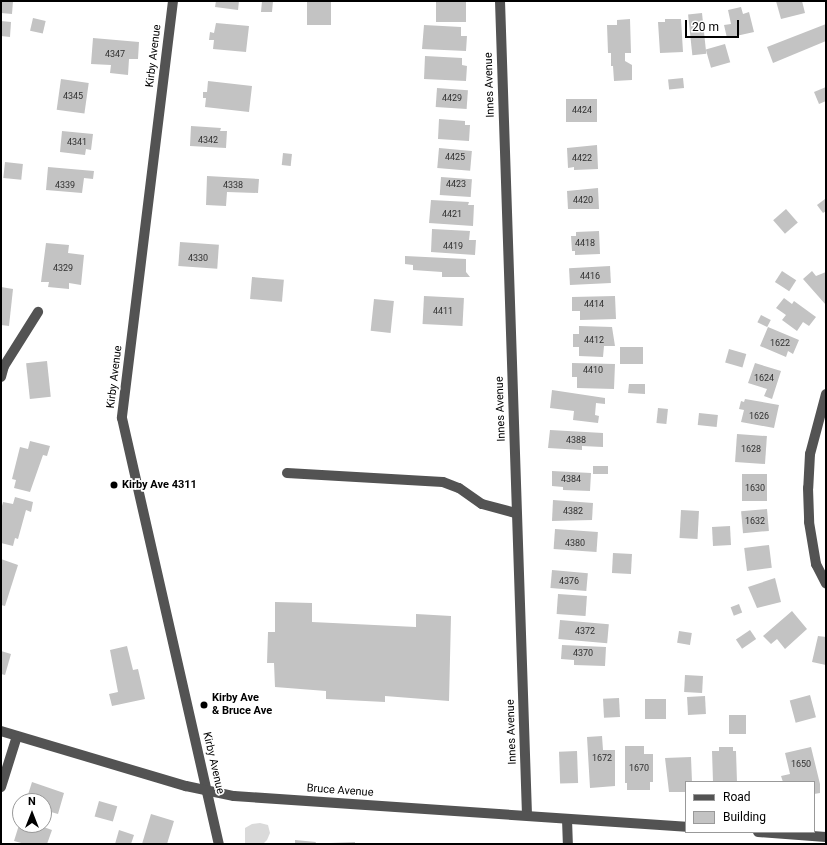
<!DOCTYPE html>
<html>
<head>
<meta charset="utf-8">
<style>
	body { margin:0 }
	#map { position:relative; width:827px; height:845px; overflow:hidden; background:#fff; font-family:Roboto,sans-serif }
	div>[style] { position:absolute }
	.green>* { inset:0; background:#dadada }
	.building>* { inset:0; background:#c3c3c3; transform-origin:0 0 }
	.minor>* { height:10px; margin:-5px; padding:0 5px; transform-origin:5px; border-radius:5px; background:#535353 }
	.dots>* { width:11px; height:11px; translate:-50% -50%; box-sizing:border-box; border:2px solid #fff; border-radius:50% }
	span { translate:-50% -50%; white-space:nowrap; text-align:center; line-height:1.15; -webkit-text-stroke:3.5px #fff; paint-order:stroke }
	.number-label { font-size:9px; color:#313131 }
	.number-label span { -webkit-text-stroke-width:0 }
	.street-label { font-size:11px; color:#000 }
	.poi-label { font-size:11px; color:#000; font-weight:700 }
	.left { translate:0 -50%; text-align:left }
	.frame { position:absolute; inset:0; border:2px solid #000; pointer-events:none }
	.legend { position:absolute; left:685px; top:781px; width:130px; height:52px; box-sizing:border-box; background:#fff; border:1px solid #999; margin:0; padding:5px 7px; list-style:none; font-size:12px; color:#000 }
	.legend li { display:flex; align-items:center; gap:8px; height:20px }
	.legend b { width:20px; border:1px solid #999 }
	.north { position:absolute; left:12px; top:793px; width:40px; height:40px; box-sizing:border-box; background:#fff; border:1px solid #999; border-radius:50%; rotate:0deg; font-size:11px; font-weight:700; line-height:16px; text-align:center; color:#000 }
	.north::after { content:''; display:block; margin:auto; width:14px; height:18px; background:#000; clip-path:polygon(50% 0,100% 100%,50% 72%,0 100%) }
	.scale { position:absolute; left:685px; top:20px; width:54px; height:18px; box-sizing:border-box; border:2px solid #000; border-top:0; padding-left:5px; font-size:12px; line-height:14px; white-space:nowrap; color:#000; -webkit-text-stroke:3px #fff; paint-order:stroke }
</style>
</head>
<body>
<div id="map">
	<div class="green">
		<i style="clip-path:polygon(260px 823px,268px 825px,270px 833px,267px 840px,263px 844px,245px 844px,245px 828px,252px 824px)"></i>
	</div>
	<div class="building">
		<i style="clip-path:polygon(1px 1px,13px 1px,12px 14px,1px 13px)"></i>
		<i style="clip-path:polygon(216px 1px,239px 1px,238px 10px,215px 7px)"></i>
		<i style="clip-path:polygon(262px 1px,273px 1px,272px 12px,261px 12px)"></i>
		<i style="left:307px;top:1px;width:24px;height:24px"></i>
		<i style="left:436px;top:1px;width:30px;height:21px"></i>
		<i style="clip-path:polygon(776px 1px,802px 1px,805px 13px,781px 19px)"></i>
		<i style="clip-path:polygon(741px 7px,743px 14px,749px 12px,754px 32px,727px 38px,724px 25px,731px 24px,728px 10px)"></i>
		<i style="left:702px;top:13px;width:41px;height:14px;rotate:84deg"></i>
		<i style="left:33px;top:18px;width:13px;height:13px;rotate:13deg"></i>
		<i style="clip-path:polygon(630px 19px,631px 53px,625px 53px,625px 61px,632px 65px,632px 80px,614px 81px,613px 66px,611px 66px,611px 53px,608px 53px,607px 25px,617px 25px,617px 20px)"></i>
		<i style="clip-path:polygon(665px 19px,681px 19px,683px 52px,660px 53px,658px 22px,665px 22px)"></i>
		<i style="clip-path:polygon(1px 21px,11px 22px,10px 37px,1px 36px)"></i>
		<i style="clip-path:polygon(216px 23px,249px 26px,246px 52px,213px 49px,214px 40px,209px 40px,210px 32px,214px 33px)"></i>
		<i style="clip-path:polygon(826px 24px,826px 41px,773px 63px,767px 47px)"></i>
		<i style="clip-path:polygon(424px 25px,461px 27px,461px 36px,467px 36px,466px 51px,422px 49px)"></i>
		<i style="clip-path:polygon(93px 38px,139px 42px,138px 59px,129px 59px,128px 75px,110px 73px,111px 65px,91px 64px)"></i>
		<i style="left:725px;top:44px;width:19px;height:20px;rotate:74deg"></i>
		<i style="clip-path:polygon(425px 56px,462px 58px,462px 65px,467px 66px,466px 81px,424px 79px)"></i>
		<i style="left:683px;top:78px;width:10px;height:15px;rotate:84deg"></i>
		<i style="left:61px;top:79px;width:28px;height:31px;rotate:8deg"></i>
		<i style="clip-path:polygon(208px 81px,252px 86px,249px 112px,205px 107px,206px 98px,203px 98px,203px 92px,207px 92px)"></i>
		<i style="clip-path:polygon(826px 87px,826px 101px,819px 104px,814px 92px)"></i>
		<i style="left:437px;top:88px;width:31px;height:19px;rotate:4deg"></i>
		<i style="left:566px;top:99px;width:31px;height:23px"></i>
		<i style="clip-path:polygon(439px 119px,465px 121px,465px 125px,470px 125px,469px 141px,438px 139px)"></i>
		<i style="clip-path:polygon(191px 126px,221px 128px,220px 131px,227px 131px,226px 148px,190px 146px)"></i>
		<i style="clip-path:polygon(62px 131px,93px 134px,91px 150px,86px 149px,85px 155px,60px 152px)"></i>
		<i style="clip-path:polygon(597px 145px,598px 169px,574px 170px,574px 167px,568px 168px,567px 148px)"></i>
		<i style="left:439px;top:148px;width:33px;height:20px;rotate:5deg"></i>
		<i style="left:283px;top:153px;width:9px;height:12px;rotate:6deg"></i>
		<i style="left:5px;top:162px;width:18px;height:16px;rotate:6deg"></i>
		<i style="clip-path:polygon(48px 167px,94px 171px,93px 179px,84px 178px,82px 193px,46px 190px)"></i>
		<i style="clip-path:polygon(207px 176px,259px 179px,258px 193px,227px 192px,226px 206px,206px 205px)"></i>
		<i style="left:441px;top:177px;width:31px;height:18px;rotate:4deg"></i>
		<i style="clip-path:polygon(598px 188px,599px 209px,568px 209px,567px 191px)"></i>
		<i style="clip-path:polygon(825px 199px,826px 211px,823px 213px,817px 205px)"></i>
		<i style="clip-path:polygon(431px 200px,469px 202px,468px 205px,474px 205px,473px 226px,429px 223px)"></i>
		<i style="left:786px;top:209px;width:18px;height:17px;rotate:49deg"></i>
		<i style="clip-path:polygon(432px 229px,470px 231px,469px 240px,476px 240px,475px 255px,431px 252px)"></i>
		<i style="clip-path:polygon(599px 231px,600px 254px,575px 255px,575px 251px,572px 251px,571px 236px,576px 236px,576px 232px)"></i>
		<i style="left:180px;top:242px;width:39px;height:24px;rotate:4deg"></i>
		<i style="clip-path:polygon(46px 243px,69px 245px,68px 253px,84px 255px,81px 285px,69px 283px,69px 289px,48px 287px,49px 282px,41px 282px)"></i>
		<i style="clip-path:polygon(405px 256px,466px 259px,466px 272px,470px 277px,442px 277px,442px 272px,413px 270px,413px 265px,405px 264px)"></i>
		<i style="left:610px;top:266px;width:17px;height:41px;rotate:87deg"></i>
		<i style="left:782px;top:271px;width:17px;height:13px;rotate:33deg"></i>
		<i style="clip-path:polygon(812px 271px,816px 276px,826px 272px,826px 305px,803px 279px)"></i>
		<i style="left:252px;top:277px;width:32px;height:22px;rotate:5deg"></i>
		<i style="clip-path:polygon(1px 287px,13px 289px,9px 326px,1px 325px)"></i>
		<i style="left:424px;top:296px;width:40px;height:28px;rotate:3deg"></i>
		<i style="clip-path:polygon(615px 296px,616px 319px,580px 320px,580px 311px,572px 311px,572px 297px)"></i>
		<i style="clip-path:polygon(784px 298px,792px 304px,794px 301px,816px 317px,809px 326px,803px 322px,797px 331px,782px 320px,786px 315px,776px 308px)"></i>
		<i style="left:374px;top:299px;width:20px;height:32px;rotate:6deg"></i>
		<i style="left:761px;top:315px;width:11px;height:8px;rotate:27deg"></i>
		<i style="clip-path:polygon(579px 326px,612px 327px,615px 346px,604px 346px,603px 357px,579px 356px,579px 347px,573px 347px,573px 334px,579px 334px)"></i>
		<i style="clip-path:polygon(768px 327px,799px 340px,793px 354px,788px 351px,786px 357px,760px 346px)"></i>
		<i style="left:620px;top:347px;width:23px;height:17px"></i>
		<i style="left:729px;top:349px;width:18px;height:14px;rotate:16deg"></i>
		<i style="left:47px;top:361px;width:36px;height:21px;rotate:84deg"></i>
		<i style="clip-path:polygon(572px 363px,615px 364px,614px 389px,577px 388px,577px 377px,572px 377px)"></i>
		<i style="clip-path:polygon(755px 363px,781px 371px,772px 399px,764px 396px,767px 389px,748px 383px)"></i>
		<i style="clip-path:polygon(629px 384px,645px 384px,645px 394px,628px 393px)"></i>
		<i style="clip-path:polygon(552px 390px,605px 398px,605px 404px,596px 403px,595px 415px,599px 416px,598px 423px,573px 420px,574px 411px,550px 408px)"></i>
		<i style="clip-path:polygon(745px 399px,779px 405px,774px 428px,741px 422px,744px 410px,739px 409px,741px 401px,744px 402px)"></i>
		<i style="left:658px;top:408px;width:10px;height:15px;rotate:6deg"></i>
		<i style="left:699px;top:413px;width:19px;height:12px;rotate:6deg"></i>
		<i style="clip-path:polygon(550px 430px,603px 433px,603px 447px,582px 446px,582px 450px,548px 448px)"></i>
		<i style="left:737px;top:434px;width:30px;height:28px;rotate:4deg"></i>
		<i style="clip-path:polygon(30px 441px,50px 446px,47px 456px,43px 455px,30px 492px,14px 488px,16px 480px,12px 479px,20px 447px,28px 449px)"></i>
		<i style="left:593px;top:466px;width:15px;height:8px"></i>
		<i style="clip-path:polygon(552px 471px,591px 473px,590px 491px,563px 490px,563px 487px,552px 486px)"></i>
		<i style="left:742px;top:474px;width:25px;height:27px"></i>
		<i style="clip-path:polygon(15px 497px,33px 502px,31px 512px,26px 510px,18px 539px,15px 538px,13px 546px,1px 543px,1px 510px,3px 502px,13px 504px)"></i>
		<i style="clip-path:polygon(553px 500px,593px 503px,592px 520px,552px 521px)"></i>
		<i style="left:767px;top:509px;width:22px;height:26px;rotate:85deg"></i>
		<i style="left:681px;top:510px;width:18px;height:28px;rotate:3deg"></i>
		<i style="left:730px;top:526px;width:19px;height:18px;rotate:87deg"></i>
		<i style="left:555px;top:529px;width:43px;height:20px;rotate:4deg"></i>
		<i style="left:769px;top:545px;width:23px;height:25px;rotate:83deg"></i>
		<i style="left:613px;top:553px;width:19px;height:20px;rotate:3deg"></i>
		<i style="clip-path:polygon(1px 559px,18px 565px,5px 606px,1px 605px)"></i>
		<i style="left:552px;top:570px;width:36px;height:18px;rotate:5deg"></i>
		<i style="clip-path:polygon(775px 578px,781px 602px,757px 608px,748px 587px)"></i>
		<i style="left:558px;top:594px;width:29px;height:20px;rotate:4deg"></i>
		<i style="clip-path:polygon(275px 602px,312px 603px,312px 622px,416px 627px,416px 614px,451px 616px,449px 701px,385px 696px,385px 702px,326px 699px,326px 691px,275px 687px,274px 663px,267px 663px,268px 632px,275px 632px)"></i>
		<i style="left:739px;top:604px;width:9px;height:9px;rotate:69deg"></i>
		<i style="clip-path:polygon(792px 611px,807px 629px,785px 649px,777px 639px,771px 644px,763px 636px)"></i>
		<i style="left:560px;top:620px;width:49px;height:19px;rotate:5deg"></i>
		<i style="left:750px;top:630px;width:11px;height:17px;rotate:56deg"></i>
		<i style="left:679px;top:631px;width:13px;height:12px;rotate:9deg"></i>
		<i style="clip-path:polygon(818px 636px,826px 637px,826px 665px,812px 662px)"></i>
		<i style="clip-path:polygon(562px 645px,606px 647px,605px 666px,574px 665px,574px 660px,561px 659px)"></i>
		<i style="clip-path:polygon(127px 646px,133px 670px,138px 669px,145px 699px,112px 706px,109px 694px,118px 692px,110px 650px)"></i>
		<i style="clip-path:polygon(1px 651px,11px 654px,5px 675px,1px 674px)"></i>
		<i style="left:685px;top:675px;width:18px;height:17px;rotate:3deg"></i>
		<i style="left:810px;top:695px;width:23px;height:21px;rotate:75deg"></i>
		<i style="left:705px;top:696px;width:18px;height:18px;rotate:87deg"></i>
		<i style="left:619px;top:698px;width:19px;height:16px;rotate:87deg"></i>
		<i style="left:645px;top:699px;width:21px;height:20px"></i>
		<i style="left:729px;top:715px;width:17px;height:19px"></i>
		<i style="clip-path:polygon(602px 736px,603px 750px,615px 750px,615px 786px,590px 788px,587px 737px)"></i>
		<i style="clip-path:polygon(625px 746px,644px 746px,644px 754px,653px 754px,653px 782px,650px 782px,650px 790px,627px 790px,627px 783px,625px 783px)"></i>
		<i style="clip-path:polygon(719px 747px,733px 747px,733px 751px,736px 751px,737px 782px,713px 782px,712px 751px,719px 751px)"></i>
		<i style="clip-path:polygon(811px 747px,820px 784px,820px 793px,814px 794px,814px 782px,783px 782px,781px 776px,790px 774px,785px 753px)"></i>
		<i style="left:577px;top:751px;width:32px;height:18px;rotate:88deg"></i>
		<i style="clip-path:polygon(691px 757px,692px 782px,686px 782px,686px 792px,669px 792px,665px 758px)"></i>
		<i style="clip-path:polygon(32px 782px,64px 793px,58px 814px,44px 810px,44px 801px,26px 801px)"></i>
		<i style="left:99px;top:801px;width:19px;height:16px;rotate:16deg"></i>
		<i style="clip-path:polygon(151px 814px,174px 821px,167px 844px,142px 844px)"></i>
		<i style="clip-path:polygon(19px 825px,38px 825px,52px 830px,47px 844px,25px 844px,14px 841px)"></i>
		<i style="clip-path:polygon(119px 830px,134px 835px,131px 844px,115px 844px)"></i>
		<i style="clip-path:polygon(295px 840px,316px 842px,315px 844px,295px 844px)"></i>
		<i style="clip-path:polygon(355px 842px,355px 844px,330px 844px,330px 843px)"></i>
	</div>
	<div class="minor">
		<i style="left:173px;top:1px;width:420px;rotate:97deg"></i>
		<i style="left:122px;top:418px;width:437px;rotate:77.2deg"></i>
		<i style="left:500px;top:1px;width:814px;rotate:88.1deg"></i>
		<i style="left:1px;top:377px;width:11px;rotate:-75deg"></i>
		<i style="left:4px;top:366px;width:64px;rotate:-57.8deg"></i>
		<i style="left:826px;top:394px;width:62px;rotate:104.9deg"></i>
		<i style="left:810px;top:454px;width:34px;rotate:93deg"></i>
		<i style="left:808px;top:488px;width:34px;rotate:88deg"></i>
		<i style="left:809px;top:522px;width:43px;rotate:80.5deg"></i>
		<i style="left:816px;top:564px;width:22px;rotate:63deg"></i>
		<i style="left:287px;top:473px;width:156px;rotate:3.3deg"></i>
		<i style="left:443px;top:482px;width:17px;rotate:21deg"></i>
		<i style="left:459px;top:488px;width:28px;rotate:35deg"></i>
		<i style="left:482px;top:504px;width:35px;rotate:15deg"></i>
		<i style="left:1px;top:731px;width:193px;rotate:16.6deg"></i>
		<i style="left:186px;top:786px;width:49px;rotate:11.8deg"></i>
		<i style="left:234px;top:796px;width:453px;rotate:3.9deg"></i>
		<i style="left:1px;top:787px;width:53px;rotate:-72.6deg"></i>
		<i style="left:567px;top:819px;width:25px;rotate:88deg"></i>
		<i style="left:758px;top:832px;width:68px;rotate:4.2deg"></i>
	</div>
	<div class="dots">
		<i style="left:114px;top:485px;background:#000"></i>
		<i style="left:204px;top:705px;background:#000"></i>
	</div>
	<div class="number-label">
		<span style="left:115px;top:54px">4347</span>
		<span style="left:73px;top:96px">4345</span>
		<span style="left:452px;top:98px">4429</span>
		<span style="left:582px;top:110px">4424</span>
		<span style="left:208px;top:140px">4342</span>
		<span style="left:77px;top:142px">4341</span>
		<span style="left:455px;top:157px">4425</span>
		<span style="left:582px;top:158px">4422</span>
		<span style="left:456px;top:184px">4423</span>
		<span style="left:65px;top:185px">4339</span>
		<span style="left:233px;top:185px">4338</span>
		<span style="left:583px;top:200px">4420</span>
		<span style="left:452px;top:214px">4421</span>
		<span style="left:585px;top:243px">4418</span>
		<span style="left:453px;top:246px">4419</span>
		<span style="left:198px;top:258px">4330</span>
		<span style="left:63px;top:268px">4329</span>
		<span style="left:590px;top:276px">4416</span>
		<span style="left:594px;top:304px">4414</span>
		<span style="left:443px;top:311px">4411</span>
		<span style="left:594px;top:340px">4412</span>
		<span style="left:780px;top:343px">1622</span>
		<span style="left:593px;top:370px">4410</span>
		<span style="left:764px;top:378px">1624</span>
		<span style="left:759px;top:416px">1626</span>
		<span style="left:576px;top:440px">4388</span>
		<span style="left:751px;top:449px">1628</span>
		<span style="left:571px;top:479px">4384</span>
		<span style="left:755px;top:488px">1630</span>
		<span style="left:573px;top:511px">4382</span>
		<span style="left:755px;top:521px">1632</span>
		<span style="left:575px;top:543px">4380</span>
		<span style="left:569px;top:581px">4376</span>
		<span style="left:585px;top:631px">4372</span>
		<span style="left:583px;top:653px">4370</span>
		<span style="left:602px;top:758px">1672</span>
		<span style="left:801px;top:764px">1650</span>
		<span style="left:639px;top:768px">1670</span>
	</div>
	<div class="street-label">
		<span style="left:154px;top:56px;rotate:-83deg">Kirby Avenue</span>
		<span style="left:490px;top:85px;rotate:-92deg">Innes Avenue</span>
		<span style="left:115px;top:377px;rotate:-83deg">Kirby Avenue</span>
		<span style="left:501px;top:409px;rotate:-92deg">Innes Avenue</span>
		<span style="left:512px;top:732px;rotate:-92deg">Innes Avenue</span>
		<span style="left:213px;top:763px;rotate:77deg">Kirby Avenue</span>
		<span style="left:340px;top:791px;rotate:4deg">Bruce Avenue</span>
	</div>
	<div class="poi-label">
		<span class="left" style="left:122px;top:485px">Kirby Ave 4311</span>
		<span class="left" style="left:212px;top:705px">Kirby Ave<br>&amp; Bruce Ave</span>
	</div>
	<div class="frame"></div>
	<ul class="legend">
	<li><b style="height:5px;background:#535353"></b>Road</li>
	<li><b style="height:11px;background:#c3c3c3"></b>Building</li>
	</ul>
	<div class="north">N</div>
	<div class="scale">20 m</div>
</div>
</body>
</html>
